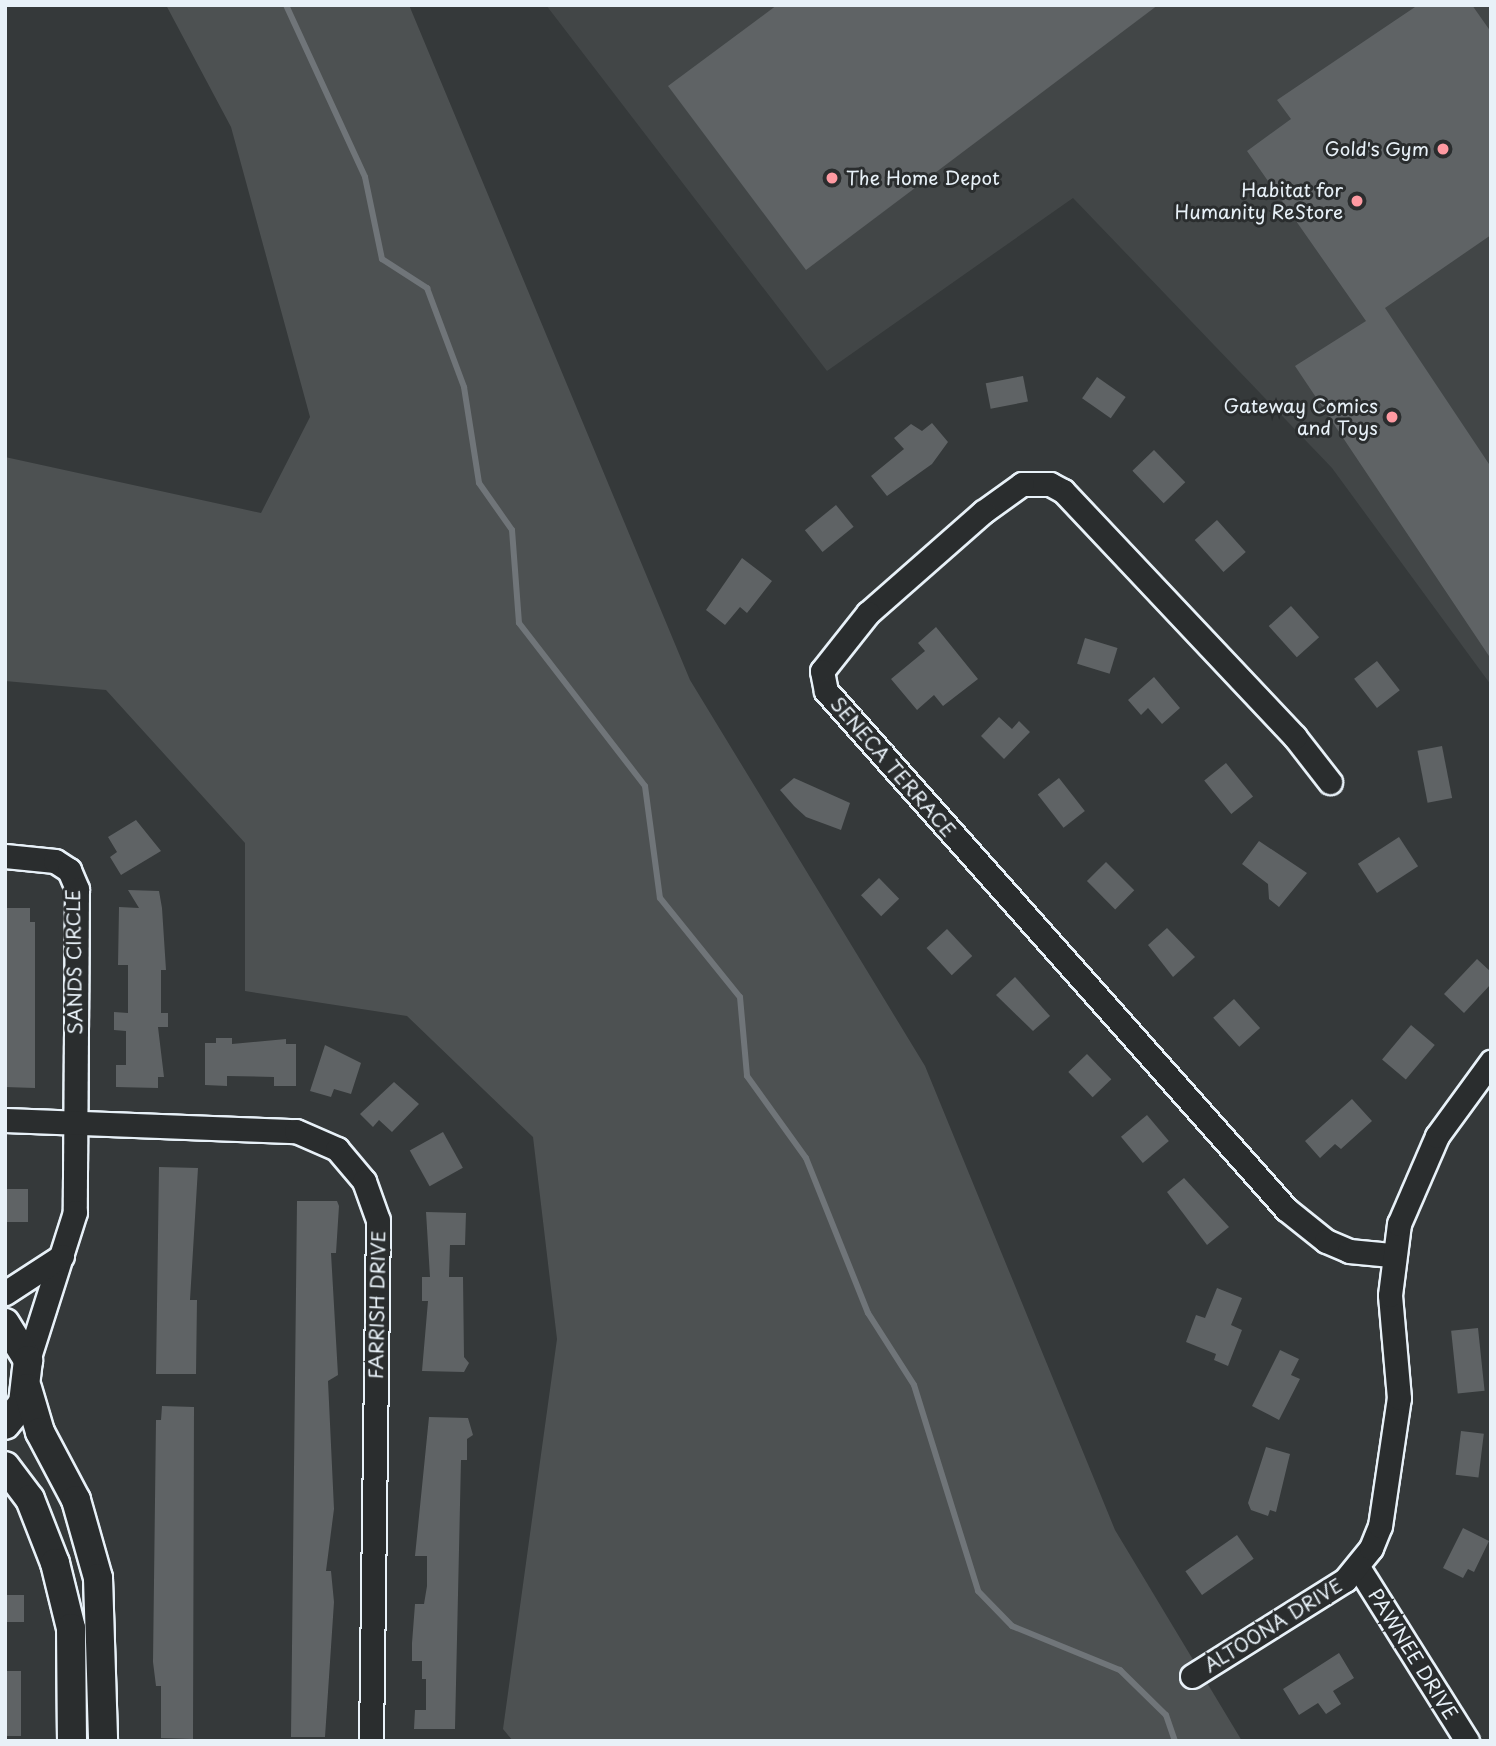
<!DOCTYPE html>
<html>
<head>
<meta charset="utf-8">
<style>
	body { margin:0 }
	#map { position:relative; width:1496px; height:1746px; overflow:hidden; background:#35393a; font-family:"Playpen Sans",sans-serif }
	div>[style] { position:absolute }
	.built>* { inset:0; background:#424647 }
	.green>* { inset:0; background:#4d5152 }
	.stream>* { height:6px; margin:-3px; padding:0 3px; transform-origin:3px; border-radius:3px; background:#707579 }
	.building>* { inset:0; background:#5f6365; transform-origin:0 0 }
	.roads { filter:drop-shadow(2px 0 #e8f1f8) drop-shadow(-2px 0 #e8f1f8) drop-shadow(0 2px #e8f1f8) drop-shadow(0 -2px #e8f1f8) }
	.minor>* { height:23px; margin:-11.5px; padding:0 11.5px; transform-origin:11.5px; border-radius:11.5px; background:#2a2d2e }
	.tertiary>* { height:28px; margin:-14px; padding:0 14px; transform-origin:14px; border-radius:14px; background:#2a2d2e }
	.dots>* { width:19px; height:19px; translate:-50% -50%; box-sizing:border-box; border:4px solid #2a2d2e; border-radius:50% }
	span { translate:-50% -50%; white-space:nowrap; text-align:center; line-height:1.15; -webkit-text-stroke:6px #2a2d2e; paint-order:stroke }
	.poi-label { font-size:19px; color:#e8f1f8 }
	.right { translate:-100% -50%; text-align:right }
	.left { translate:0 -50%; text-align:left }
	.street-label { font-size:19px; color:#e8f1f8 }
	.frame { position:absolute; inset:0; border:7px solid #e8f1f8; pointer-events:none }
</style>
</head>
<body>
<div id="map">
	<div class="built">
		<i style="clip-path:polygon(546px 5px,1491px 5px,1491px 685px,1332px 468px,1073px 198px,827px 371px)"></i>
	</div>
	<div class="green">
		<i style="clip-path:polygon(166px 5px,409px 5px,690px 680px,925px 1066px,1115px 1530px,1242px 1741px,513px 1741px,503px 1729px,557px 1339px,533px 1137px,407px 1016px,245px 991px,245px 843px,106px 690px,5px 681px,5px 457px,261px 513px,310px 417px,231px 127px)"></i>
	</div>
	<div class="stream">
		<i style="left:286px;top:5px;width:189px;rotate:65.3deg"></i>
		<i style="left:365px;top:177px;width:84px;rotate:78.3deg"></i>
		<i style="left:382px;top:259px;width:54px;rotate:32.8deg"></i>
		<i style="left:427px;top:288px;width:106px;rotate:69.5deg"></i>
		<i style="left:464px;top:387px;width:97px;rotate:81.1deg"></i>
		<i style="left:479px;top:483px;width:57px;rotate:54.9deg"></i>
		<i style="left:512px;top:530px;width:93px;rotate:85.7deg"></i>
		<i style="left:519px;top:623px;width:206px;rotate:52.3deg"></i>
		<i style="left:645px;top:786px;width:113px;rotate:82.4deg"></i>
		<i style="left:660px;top:898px;width:127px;rotate:51.1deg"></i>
		<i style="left:740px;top:997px;width:79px;rotate:84.9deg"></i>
		<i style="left:747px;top:1076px;width:101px;rotate:54.3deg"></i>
		<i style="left:806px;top:1158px;width:167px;rotate:68.2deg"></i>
		<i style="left:868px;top:1313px;width:85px;rotate:57.4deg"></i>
		<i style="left:914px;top:1385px;width:216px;rotate:72.7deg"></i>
		<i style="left:978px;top:1591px;width:49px;rotate:45.8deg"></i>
		<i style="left:1012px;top:1626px;width:117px;rotate:22.2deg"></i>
		<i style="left:1120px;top:1670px;width:64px;rotate:44.4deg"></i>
		<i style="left:1166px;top:1715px;width:28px;rotate:71deg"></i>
	</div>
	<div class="building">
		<i style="clip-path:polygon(777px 5px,1158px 5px,806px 270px,668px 86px)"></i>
		<i style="clip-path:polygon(1418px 5px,1472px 5px,1491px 32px,1491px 235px,1385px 308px,1491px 467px,1491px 659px,1295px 366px,1366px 321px,1247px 151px,1291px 119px,1277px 100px)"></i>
		<i style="left:1023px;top:376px;width:26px;height:38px;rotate:79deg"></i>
		<i style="left:1097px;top:377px;width:35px;height:26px;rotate:35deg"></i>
		<i style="clip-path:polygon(932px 423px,948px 442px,932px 464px,887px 496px,871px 476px,904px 449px,894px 438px,911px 424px,922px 431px)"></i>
		<i style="left:1154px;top:450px;width:45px;height:30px;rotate:46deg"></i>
		<i style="left:836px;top:505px;width:28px;height:40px;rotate:51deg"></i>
		<i style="left:1217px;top:520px;width:43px;height:30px;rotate:48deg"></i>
		<i style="clip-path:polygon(742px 558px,772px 581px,747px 613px,740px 607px,725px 625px,706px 610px)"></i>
		<i style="left:1291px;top:606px;width:42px;height:30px;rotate:48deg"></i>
		<i style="clip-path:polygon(936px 627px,978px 679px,943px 706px,934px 695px,917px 710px,891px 679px,925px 651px,918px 643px)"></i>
		<i style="left:1085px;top:638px;width:34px;height:27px;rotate:17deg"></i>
		<i style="left:1377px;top:661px;width:37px;height:29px;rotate:52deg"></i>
		<i style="clip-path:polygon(1154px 677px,1180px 708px,1162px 724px,1148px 708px,1141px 715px,1128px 700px)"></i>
		<i style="clip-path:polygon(999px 717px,1012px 729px,1019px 721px,1030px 732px,1004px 759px,981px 736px)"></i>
		<i style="left:1442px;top:746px;width:53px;height:25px;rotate:79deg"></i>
		<i style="left:1226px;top:763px;width:43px;height:28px;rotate:51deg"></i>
		<i style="clip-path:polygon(794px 778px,850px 803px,841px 830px,806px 817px,794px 806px,780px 790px)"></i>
		<i style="left:1059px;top:778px;width:42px;height:27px;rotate:52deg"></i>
		<i style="clip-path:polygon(136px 820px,161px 851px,121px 875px,110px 857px,117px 852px,108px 837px)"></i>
		<i style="left:1399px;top:837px;width:35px;height:49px;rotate:57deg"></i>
		<i style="clip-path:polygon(1259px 841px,1307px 873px,1279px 907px,1269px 899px,1268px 884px,1242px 864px)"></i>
		<i style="left:1106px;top:862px;width:40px;height:27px;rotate:45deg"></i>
		<i style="left:879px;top:878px;width:29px;height:25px;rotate:46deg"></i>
		<i style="clip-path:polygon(128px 890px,159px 891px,162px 908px,166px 970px,161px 970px,161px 1013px,168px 1013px,168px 1027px,158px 1027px,164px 1077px,158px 1077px,158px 1088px,116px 1087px,116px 1065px,126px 1065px,126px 1031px,114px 1030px,114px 1012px,128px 1013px,128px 965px,118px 965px,119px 907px,139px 908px)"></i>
		<i style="clip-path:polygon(5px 908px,30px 908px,30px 922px,35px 922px,35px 1088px,5px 1087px)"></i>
		<i style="clip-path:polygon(1167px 928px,1195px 957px,1173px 977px,1148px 945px)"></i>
		<i style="left:947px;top:929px;width:37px;height:28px;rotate:47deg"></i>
		<i style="clip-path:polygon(1477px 959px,1491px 972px,1491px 984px,1464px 1013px,1444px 994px)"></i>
		<i style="clip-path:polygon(1015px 977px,1050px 1016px,1033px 1031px,996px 995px)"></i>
		<i style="left:1234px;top:999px;width:39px;height:28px;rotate:48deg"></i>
		<i style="left:1411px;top:1025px;width:31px;height:45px;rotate:40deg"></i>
		<i style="clip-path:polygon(216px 1038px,232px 1038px,232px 1044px,286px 1039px,286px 1044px,296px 1044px,296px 1086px,274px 1086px,274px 1077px,227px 1076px,227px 1086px,205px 1085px,205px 1043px,216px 1043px)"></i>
		<i style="clip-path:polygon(325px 1045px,361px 1063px,351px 1094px,334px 1089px,331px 1097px,310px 1091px)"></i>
		<i style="left:1087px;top:1054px;width:35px;height:26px;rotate:46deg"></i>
		<i style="clip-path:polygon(394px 1082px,419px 1104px,392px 1132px,379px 1120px,373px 1127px,360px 1114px)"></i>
		<i style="clip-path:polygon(1352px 1099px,1372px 1121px,1341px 1149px,1335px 1144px,1320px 1158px,1305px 1141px)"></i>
		<i style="left:1147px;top:1115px;width:34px;height:34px;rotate:50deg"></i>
		<i style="left:443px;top:1132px;width:41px;height:38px;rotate:61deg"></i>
		<i style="clip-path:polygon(159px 1167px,198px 1168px,190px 1300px,197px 1300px,196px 1374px,156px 1374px)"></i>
		<i style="clip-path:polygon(1184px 1178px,1229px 1227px,1207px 1245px,1167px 1192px)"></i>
		<i style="left:5px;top:1189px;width:23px;height:33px"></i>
		<i style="clip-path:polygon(297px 1201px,337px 1201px,339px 1206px,336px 1253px,331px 1253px,338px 1375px,328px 1381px,334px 1509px,326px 1571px,331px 1571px,334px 1602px,325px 1737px,291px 1737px)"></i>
		<i style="clip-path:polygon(426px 1212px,466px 1213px,465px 1245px,450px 1245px,449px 1277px,463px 1277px,464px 1357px,469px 1363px,464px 1372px,422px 1371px,428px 1301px,422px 1301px,422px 1277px,430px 1277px)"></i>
		<i style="clip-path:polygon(1217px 1288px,1242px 1298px,1231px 1325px,1242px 1330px,1228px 1366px,1214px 1360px,1216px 1354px,1186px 1342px,1196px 1315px,1205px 1318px)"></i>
		<i style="left:1478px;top:1328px;width:63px;height:27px;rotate:84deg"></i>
		<i style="clip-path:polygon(1280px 1350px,1299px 1359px,1291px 1375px,1300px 1379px,1279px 1420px,1252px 1406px)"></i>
		<i style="clip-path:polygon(162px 1406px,194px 1407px,193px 1739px,161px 1738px,161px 1686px,156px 1686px,153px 1662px,156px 1420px,161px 1420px)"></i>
		<i style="clip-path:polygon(429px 1417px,468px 1418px,473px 1435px,467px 1439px,467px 1460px,461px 1460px,455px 1729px,414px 1729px,415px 1710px,426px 1710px,426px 1679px,422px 1679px,422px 1661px,412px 1661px,412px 1643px,415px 1604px,424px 1604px,427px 1586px,427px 1556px,415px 1556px)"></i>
		<i style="left:1461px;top:1431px;width:23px;height:44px;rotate:7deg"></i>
		<i style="clip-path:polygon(1266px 1447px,1290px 1454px,1276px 1512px,1270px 1510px,1268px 1516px,1251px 1510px,1248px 1503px)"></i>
		<i style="clip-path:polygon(1463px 1528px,1489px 1541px,1474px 1572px,1468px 1569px,1463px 1578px,1443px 1568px)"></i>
		<i style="left:1237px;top:1535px;width:29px;height:63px;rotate:55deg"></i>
		<i style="left:5px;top:1595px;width:19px;height:27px"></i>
		<i style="clip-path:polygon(1339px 1653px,1354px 1678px,1333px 1691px,1341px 1704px,1326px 1714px,1318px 1703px,1299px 1715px,1283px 1689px)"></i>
		<i style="left:5px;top:1671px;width:16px;height:65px"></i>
	</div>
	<div class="roads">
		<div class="minor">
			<i style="left:1330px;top:782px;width:57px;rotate:-127.9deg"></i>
			<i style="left:1295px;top:737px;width:338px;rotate:-133.3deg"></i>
			<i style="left:1063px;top:491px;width:15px;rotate:-152deg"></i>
			<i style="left:1050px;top:484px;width:28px;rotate:180deg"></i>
			<i style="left:1022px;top:484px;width:48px;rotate:144.3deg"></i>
			<i style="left:983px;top:512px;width:153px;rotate:138.7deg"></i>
			<i style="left:868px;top:613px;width:74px;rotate:128.4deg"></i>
			<i style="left:822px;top:671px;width:20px;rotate:79deg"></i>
			<i style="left:826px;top:691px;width:693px;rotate:48.39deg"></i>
			<i style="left:1286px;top:1209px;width:51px;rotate:38.7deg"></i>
			<i style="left:1326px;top:1241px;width:25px;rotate:23deg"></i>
			<i style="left:1349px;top:1251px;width:42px;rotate:5.4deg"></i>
			<i style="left:5px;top:856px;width:50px;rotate:5.7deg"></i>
			<i style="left:55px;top:861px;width:17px;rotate:33deg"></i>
			<i style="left:69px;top:870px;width:21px;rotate:67deg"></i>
			<i style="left:77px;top:889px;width:323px;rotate:90.4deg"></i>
			<i style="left:75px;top:1212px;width:155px;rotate:107.6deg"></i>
			<i style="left:5px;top:1120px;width:291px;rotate:2.2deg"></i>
			<i style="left:296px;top:1131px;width:45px;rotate:23.7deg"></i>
			<i style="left:337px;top:1149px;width:42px;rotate:49.8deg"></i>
			<i style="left:364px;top:1181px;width:41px;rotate:70.3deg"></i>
			<i style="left:378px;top:1220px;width:521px;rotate:90.77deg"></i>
			<i style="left:5px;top:1293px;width:68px;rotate:-33deg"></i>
			<i style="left:1358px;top:1567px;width:205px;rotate:57.9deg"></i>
			<i style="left:1192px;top:1676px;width:181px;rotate:-32.1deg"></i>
			<i style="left:1345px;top:1580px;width:41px;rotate:-50.9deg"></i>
			<i style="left:1371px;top:1548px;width:24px;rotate:-68deg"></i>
			<i style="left:1380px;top:1526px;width:129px;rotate:-81.6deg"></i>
			<i style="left:1399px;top:1398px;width:103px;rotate:-95deg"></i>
			<i style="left:1390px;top:1295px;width:72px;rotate:-82.8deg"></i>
			<i style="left:1399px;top:1224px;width:96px;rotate:-66.6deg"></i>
			<i style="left:1437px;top:1136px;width:92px;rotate:-53.9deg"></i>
		</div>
		<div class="tertiary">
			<i style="left:5px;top:1323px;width:44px;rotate:58.1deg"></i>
			<i style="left:28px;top:1360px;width:43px;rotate:96.6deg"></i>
			<i style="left:23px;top:1403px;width:28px;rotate:129deg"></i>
			<i style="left:27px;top:1388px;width:46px;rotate:73.5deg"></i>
			<i style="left:40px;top:1432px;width:77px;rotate:62.1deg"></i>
			<i style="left:76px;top:1500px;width:81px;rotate:74.2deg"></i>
			<i style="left:98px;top:1578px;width:163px;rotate:88.2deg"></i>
			<i style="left:5px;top:1466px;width:41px;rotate:52.9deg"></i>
			<i style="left:30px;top:1499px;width:69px;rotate:68.7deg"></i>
			<i style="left:55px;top:1563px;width:67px;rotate:76.2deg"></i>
			<i style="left:71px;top:1628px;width:113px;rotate:89.5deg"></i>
		</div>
	</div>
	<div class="dots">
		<i style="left:1443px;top:149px;background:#ff9aa2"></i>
		<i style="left:832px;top:178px;background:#ff9aa2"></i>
		<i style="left:1357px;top:201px;background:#ff9aa2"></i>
		<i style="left:1392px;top:417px;background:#ff9aa2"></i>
	</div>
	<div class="poi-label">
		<span class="right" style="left:1429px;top:149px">Gold's Gym</span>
		<span class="left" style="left:846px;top:178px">The Home Depot</span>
		<span class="right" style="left:1343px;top:201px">Habitat for<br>Humanity ReStore</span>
		<span class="right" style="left:1378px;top:417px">Gateway Comics<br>and Toys</span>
	</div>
	<div class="street-label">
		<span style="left:893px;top:767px;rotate:49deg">SENECA TERRACE</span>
		<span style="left:74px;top:962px;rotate:-91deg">SANDS CIRCLE</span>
		<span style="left:377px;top:1305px;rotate:-89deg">FARRISH DRIVE</span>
		<span style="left:1273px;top:1625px;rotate:-32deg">ALTOONA DRIVE</span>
		<span style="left:1413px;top:1654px;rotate:58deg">PAWNEE DRIVE</span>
	</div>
	<div class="frame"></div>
</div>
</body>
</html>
